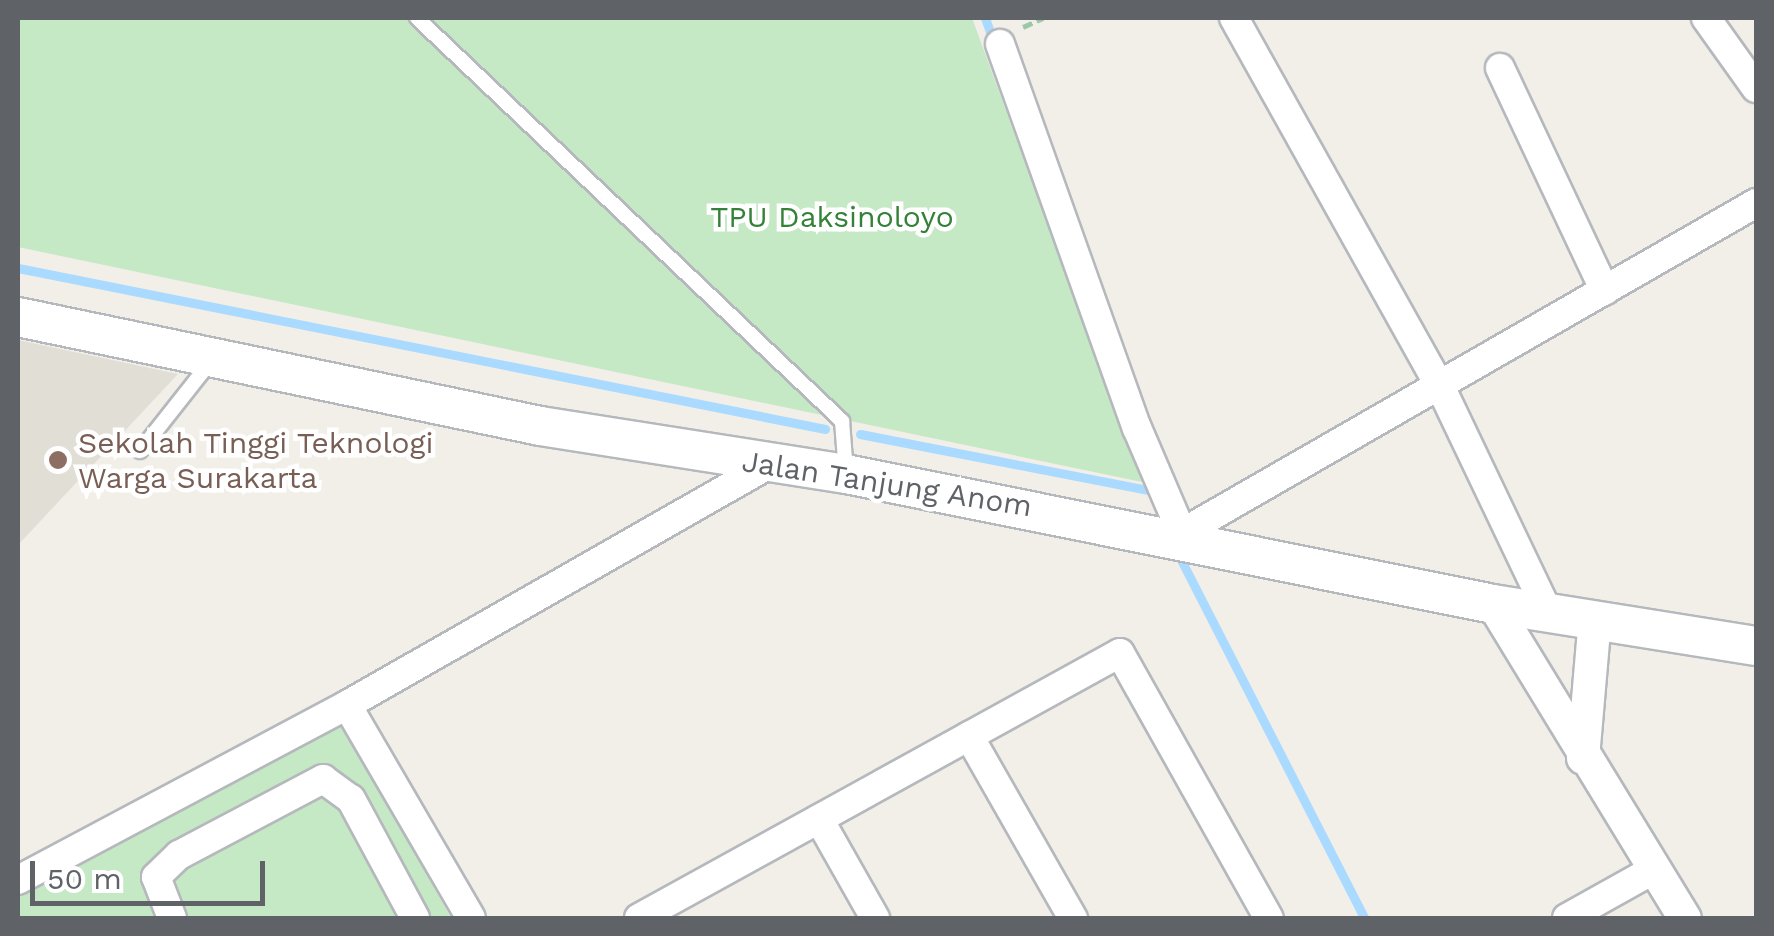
<!DOCTYPE html>
<html>
<head>
<meta charset="utf-8">
<style>
	body { margin:0 }
	#map { position:relative; width:1774px; height:936px; overflow:hidden; background:#f1efe8; font-family:"Work Sans",sans-serif }
	div>[style] { position:absolute }
	.education>* { inset:0; background:#e1ded6 }
	.green>* { inset:0; background:#c5e8c5 }
	.stream>* { height:9px; margin:-4.5px; padding:0 4.5px; transform-origin:4.5px; border-radius:4.5px; background:#aadaff }
	.path>* { height:5px; margin-top:-2.5px; transform-origin:0; background:repeating-linear-gradient(90deg,#9cc7a9 0 10px,transparent 0 15px) }
	.roads { filter:drop-shadow(2px 0 #b5b8bc) drop-shadow(-2px 0 #b5b8bc) drop-shadow(0 2px #b5b8bc) drop-shadow(0 -2px #b5b8bc) }
	.service>* { height:14px; margin:-7px; padding:0 7px; transform-origin:7px; border-radius:7px; background:#fff }
	.minor>* { height:28px; margin:-14px; padding:0 14px; transform-origin:14px; border-radius:14px; background:#fff }
	.tertiary>* { height:32px; margin:-16px; padding:0 16px; transform-origin:16px; border-radius:16px; background:#fff }
	.secondary>* { height:38px; margin:-19px; padding:0 19px; transform-origin:19px; border-radius:19px; background:#fff }
	.dots>* { width:28px; height:28px; translate:-50% -50%; box-sizing:border-box; border:5px solid #fff; border-radius:50% }
	span { translate:-50% -50%; white-space:nowrap; text-align:center; line-height:1.15; -webkit-text-stroke:9px #fff; paint-order:stroke }
	.park-label { font-size:30px; color:#348238 }
	.education-label { font-size:30px; color:#785e54 }
	.left { translate:0 -50%; text-align:left }
	.street-label { font-size:30px; color:#5f6368 }
	.frame { position:absolute; inset:0; border:20px solid #5f6368; pointer-events:none }
	.scale { position:absolute; left:30px; top:861px; width:235px; height:45px; box-sizing:border-box; border:5px solid #5f6368; border-top:0; padding-left:12px; font-size:30px; line-height:35px; white-space:nowrap; color:#5f6368; -webkit-text-stroke:8px #fff; paint-order:stroke }
</style>
</head>
<body>
<div id="map">
	<div class="education">
		<i style="clip-path:polygon(18px 340px,178px 374px,18px 545px)"></i>
	</div>
	<div class="green">
		<i style="clip-path:polygon(18px 18px,972px 18px,1142px 482px,18px 247px)"></i>
		<i style="clip-path:polygon(331px 705px,451px 918px,18px 918px,18px 879px)"></i>
	</div>
	<div class="stream">
		<i style="left:985px;top:18px;width:27px;rotate:70deg"></i>
		<i style="left:18px;top:268px;width:823px;rotate:11.28deg"></i>
		<i style="left:860px;top:434px;width:298px;rotate:11deg"></i>
		<i style="left:1176px;top:550px;width:413px;rotate:62.9deg"></i>
	</div>
	<div class="path">
		<i style="left:1023px;top:27px;width:22px;rotate:-24deg"></i>
	</div>
	<div class="roads">
		<div class="service">
			<i style="left:417px;top:18px;width:586px;rotate:43.48deg"></i>
			<i style="left:842px;top:421px;width:52px;rotate:85.6deg"></i>
			<i style="left:140px;top:451px;width:115px;rotate:-51.7deg"></i>
		</div>
		<div class="minor">
			<i style="left:1234px;top:18px;width:424px;rotate:60.8deg"></i>
			<i style="left:1441px;top:388px;width:248px;rotate:64.5deg"></i>
			<i style="left:1706px;top:18px;width:86px;rotate:54.5deg"></i>
			<i style="left:1000px;top:44px;width:408px;rotate:70.4deg"></i>
			<i style="left:1137px;top:428px;width:114px;rotate:66.8deg"></i>
			<i style="left:1500px;top:68px;width:246px;rotate:64.8deg"></i>
			<i style="left:1175px;top:537px;width:670px;rotate:-29.89deg"></i>
			<i style="left:347px;top:705px;width:246px;rotate:59.8deg"></i>
			<i style="left:969px;top:736px;width:210px;rotate:60.3deg"></i>
			<i style="left:819px;top:819px;width:114px;rotate:60.5deg"></i>
			<i style="left:18px;top:880px;width:373px;rotate:-28deg"></i>
			<i style="left:347px;top:705px;width:487px;rotate:-29.7deg"></i>
			<i style="left:172px;top:918px;width:44px;rotate:-111.3deg"></i>
			<i style="left:156px;top:877px;width:32px;rotate:-44deg"></i>
			<i style="left:179px;top:855px;width:163px;rotate:-27.8deg"></i>
			<i style="left:323px;top:779px;width:34px;rotate:36deg"></i>
			<i style="left:351px;top:799px;width:135px;rotate:61.7deg"></i>
			<i style="left:639px;top:918px;width:549px;rotate:-28.85deg"></i>
			<i style="left:1120px;top:653px;width:304px;rotate:60.7deg"></i>
			<i style="left:1567px;top:918px;width:98px;rotate:-29.2deg"></i>
		</div>
		<div class="tertiary">
			<i style="left:1493px;top:604px;width:368px;rotate:58.6deg"></i>
			<i style="left:1583px;top:758px;width:140px;rotate:-85.1deg"></i>
		</div>
		<div class="secondary">
			<i style="left:18px;top:317px;width:533px;rotate:11.79deg"></i>
			<i style="left:540px;top:426px;width:310px;rotate:8.9deg"></i>
			<i style="left:846px;top:474px;width:660px;rotate:11.36deg"></i>
			<i style="left:1493px;top:604px;width:266px;rotate:9.1deg"></i>
		</div>
	</div>
	<div class="dots">
		<i style="left:58px;top:460px;background:#8d6e63"></i>
	</div>
	<div class="park-label">
		<span style="left:832px;top:217px">TPU Daksinoloyo</span>
	</div>
	<div class="education-label">
		<span class="left" style="left:78px;top:460px">Sekolah Tinggi Teknologi<br>Warga Surakarta</span>
	</div>
	<div class="street-label">
		<span style="left:887px;top:484px;rotate:9deg">Jalan Tanjung Anom</span>
	</div>
	<div class="frame"></div>
	<div class="scale">50 m</div>
</div>
</body>
</html>
